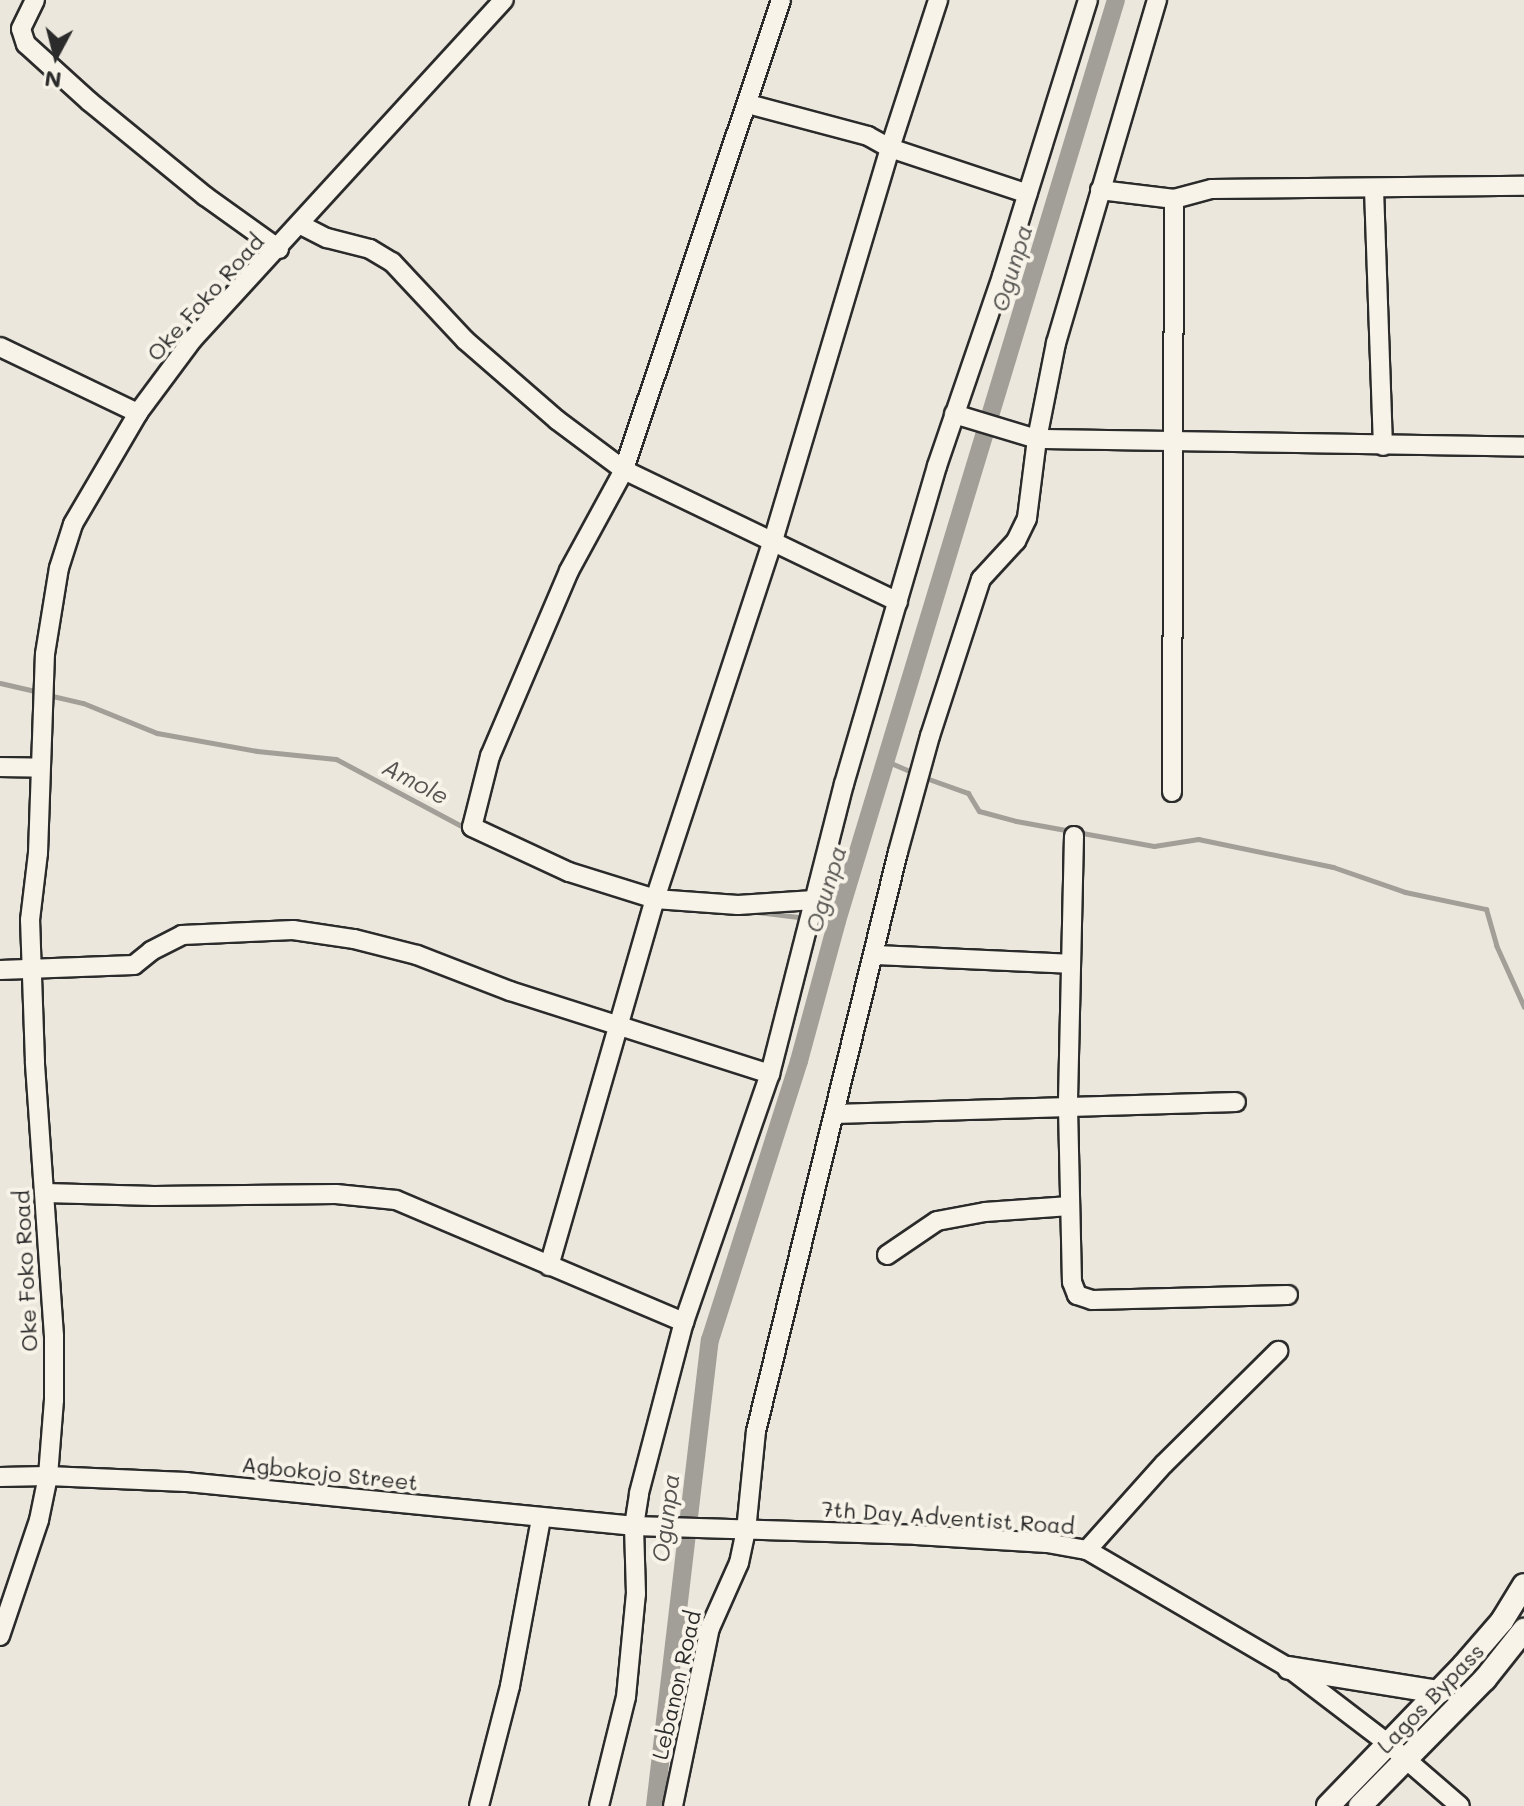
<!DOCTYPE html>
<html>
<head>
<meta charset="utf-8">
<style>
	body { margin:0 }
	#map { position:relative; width:1524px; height:1806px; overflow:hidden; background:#ebe7dd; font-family:Mali,sans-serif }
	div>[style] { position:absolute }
	.stream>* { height:5px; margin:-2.5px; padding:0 2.5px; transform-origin:2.5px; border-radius:2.5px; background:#a29f98 }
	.canal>* { height:18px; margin:-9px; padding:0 9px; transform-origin:9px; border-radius:9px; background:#a29f98 }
	.roads { filter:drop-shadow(2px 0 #2b2b2b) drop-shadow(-2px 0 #2b2b2b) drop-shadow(0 2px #2b2b2b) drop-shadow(0 -2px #2b2b2b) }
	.minor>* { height:18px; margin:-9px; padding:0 9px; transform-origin:9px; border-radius:9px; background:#f7f3e8 }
	.major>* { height:22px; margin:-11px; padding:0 11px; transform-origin:11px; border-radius:11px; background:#f7f3e8 }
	span { translate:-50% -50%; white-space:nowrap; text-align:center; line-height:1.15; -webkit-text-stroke:8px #f7f3e8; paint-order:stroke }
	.street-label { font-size:22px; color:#2b2b2b }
	.water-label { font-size:24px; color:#555451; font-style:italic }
	.north { position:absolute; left:16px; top:16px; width:80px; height:80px; -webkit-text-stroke:6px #f7f3e8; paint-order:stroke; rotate:187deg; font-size:22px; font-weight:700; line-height:32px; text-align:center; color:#2b2b2b }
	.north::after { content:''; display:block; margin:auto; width:28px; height:36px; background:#2b2b2b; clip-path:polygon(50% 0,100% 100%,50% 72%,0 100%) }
</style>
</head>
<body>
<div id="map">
	<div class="stream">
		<i style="left:0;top:683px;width:39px;rotate:13deg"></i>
		<i style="left:48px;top:695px;width:36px;rotate:13deg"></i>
		<i style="left:83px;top:703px;width:80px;rotate:22.1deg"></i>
		<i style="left:157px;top:733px;width:102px;rotate:10.2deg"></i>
		<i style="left:257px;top:751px;width:79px;rotate:5.8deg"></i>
		<i style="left:336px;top:759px;width:149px;rotate:28.1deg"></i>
		<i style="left:886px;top:761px;width:30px;rotate:23deg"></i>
		<i style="left:923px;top:777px;width:48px;rotate:19.6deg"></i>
		<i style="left:968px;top:793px;width:21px;rotate:59deg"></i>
		<i style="left:979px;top:811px;width:38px;rotate:15deg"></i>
		<i style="left:1016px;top:821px;width:140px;rotate:10.3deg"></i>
		<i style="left:1154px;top:846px;width:45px;rotate:-9deg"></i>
		<i style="left:1198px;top:839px;width:138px;rotate:11.7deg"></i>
		<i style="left:1333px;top:867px;width:76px;rotate:19.1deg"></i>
		<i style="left:1405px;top:892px;width:83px;rotate:11.9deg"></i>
		<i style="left:1486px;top:909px;width:37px;rotate:74deg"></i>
		<i style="left:1496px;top:945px;width:68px;rotate:65.7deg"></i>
		<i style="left:757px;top:912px;width:50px;rotate:6.8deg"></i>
	</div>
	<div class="canal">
		<i style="left:655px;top:1806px;width:469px;rotate:-83.3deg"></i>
		<i style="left:710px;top:1340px;width:293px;rotate:-72.3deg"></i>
		<i style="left:799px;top:1061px;width:145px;rotate:-74.8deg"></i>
		<i style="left:837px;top:921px;width:962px;rotate:-73.15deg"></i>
	</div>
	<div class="roads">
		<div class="minor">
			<i style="left:35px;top:0;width:32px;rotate:116deg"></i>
			<i style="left:21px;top:29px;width:16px;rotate:72deg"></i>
			<i style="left:26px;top:44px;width:86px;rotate:42.2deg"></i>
			<i style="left:90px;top:102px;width:149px;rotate:39.3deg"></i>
			<i style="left:205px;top:196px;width:91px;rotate:35.6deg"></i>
			<i style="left:781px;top:0;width:496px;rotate:108.5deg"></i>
			<i style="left:624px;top:470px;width:115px;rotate:118.6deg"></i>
			<i style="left:569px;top:571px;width:201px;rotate:113.1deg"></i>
			<i style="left:490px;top:756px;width:73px;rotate:104.2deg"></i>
			<i style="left:472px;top:827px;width:107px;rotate:24.9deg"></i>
			<i style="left:569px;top:872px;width:90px;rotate:17.4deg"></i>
			<i style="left:655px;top:899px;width:83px;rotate:4.1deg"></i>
			<i style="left:738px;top:905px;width:76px;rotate:-3.8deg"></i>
			<i style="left:748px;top:104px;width:124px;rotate:14.9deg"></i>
			<i style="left:868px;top:136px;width:25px;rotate:29deg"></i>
			<i style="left:890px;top:148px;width:145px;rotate:18.4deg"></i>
			<i style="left:1374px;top:189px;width:257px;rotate:88deg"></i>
			<i style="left:1100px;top:190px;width:75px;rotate:6.9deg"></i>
			<i style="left:301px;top:225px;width:29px;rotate:27deg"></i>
			<i style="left:327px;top:238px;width:44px;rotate:14.3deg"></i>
			<i style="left:370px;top:249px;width:26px;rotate:31deg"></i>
			<i style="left:392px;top:262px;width:107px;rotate:46.9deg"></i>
			<i style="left:465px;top:340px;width:122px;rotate:41deg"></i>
			<i style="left:557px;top:420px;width:84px;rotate:36.7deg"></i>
			<i style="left:624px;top:470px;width:304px;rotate:25.7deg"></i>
			<i style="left:0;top:347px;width:153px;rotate:25.6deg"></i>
			<i style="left:954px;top:414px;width:87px;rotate:16.8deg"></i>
			<i style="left:1037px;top:439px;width:487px;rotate:0.9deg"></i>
			<i style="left:0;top:767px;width:39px;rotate:1deg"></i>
			<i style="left:1172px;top:792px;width:593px;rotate:-89.81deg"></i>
			<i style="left:1174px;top:199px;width:39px;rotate:-15deg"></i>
			<i style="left:1212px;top:189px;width:312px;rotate:-0.6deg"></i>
			<i style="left:1074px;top:836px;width:271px;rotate:91.3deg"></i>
			<i style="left:1068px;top:1107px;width:175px;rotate:88.7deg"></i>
			<i style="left:1072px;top:1282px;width:14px;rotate:69deg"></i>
			<i style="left:1077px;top:1295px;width:16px;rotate:18deg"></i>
			<i style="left:1092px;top:1300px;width:196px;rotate:-1.5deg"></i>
			<i style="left:874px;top:955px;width:197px;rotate:2.6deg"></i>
			<i style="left:0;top:970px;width:134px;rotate:-2.1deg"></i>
			<i style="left:134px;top:965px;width:22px;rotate:-39deg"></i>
			<i style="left:151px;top:951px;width:35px;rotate:-27deg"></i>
			<i style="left:182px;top:935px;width:111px;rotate:-2.6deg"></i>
			<i style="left:293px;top:930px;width:62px;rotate:8.4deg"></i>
			<i style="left:354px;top:939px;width:65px;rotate:14.3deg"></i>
			<i style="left:417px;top:955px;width:100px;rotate:21.2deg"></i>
			<i style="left:510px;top:991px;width:273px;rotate:17.7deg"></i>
			<i style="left:835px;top:1114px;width:401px;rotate:-1.7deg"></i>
			<i style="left:45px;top:1193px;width:109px;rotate:1.6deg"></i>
			<i style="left:154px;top:1196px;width:182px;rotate:-0.6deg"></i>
			<i style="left:336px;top:1194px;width:60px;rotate:5.7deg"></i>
			<i style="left:396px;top:1200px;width:313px;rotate:23deg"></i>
			<i style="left:887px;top:1255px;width:60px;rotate:-34.2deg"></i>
			<i style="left:937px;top:1221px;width:49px;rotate:-10.6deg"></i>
			<i style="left:985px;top:1212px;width:85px;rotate:-4deg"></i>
			<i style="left:549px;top:1266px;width:382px;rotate:-73.9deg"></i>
			<i style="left:655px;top:899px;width:374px;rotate:-71.8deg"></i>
			<i style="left:772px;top:544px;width:413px;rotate:-73.4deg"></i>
			<i style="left:890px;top:148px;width:156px;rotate:-72deg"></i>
			<i style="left:0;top:1477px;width:48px;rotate:-1.2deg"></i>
			<i style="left:48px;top:1476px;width:138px;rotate:2.5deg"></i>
			<i style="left:186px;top:1482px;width:450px;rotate:5.6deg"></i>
			<i style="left:634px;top:1526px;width:282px;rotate:1.8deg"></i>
			<i style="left:916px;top:1535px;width:131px;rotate:3.5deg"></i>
			<i style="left:1047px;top:1543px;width:41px;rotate:9.9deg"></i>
			<i style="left:1087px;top:1550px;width:234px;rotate:30.3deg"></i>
			<i style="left:1289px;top:1668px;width:123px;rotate:37.4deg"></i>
			<i style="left:1387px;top:1743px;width:96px;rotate:40.8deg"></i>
			<i style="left:1087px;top:1550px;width:115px;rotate:-48.2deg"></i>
			<i style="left:1164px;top:1464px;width:161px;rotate:-44.7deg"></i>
			<i style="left:0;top:1636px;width:122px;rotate:-71.4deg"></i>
			<i style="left:39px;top:1520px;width:45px;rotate:-78.4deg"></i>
			<i style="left:48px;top:1476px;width:76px;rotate:-85.5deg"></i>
			<i style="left:54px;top:1400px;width:64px;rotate:-90deg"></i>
			<i style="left:54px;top:1336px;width:275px;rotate:-94deg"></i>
			<i style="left:35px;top:1062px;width:142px;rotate:-92deg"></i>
			<i style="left:30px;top:920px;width:67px;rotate:-83.2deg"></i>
			<i style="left:38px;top:853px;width:199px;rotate:-88deg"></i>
			<i style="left:45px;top:654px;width:87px;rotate:-80.8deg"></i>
			<i style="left:59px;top:568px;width:46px;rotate:-72.3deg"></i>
			<i style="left:73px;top:524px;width:129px;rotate:-59.6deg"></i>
			<i style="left:138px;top:413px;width:92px;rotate:-53.4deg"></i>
			<i style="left:193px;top:339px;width:460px;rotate:-47.5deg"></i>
			<i style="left:479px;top:1806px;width:124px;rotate:-75.5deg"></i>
			<i style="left:510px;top:1686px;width:171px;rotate:-79.5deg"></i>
			<i style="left:599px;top:1806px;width:112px;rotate:-76.1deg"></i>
			<i style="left:626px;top:1697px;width:103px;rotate:-84.5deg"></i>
			<i style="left:636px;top:1594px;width:68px;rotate:-91.7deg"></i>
			<i style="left:634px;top:1526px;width:33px;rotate:-81deg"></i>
			<i style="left:639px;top:1493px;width:177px;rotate:-75.3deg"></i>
			<i style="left:684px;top:1322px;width:262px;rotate:-70.9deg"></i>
			<i style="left:770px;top:1074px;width:299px;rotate:-75.7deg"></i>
			<i style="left:844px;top:784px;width:331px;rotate:-73.7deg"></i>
			<i style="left:937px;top:466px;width:201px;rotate:-71.1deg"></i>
			<i style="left:1002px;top:276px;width:289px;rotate:-72.7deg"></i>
			<i style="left:673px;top:1806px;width:182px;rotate:-78.3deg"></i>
			<i style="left:710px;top:1628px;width:71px;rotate:-66deg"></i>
			<i style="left:739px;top:1563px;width:33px;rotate:-78deg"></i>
			<i style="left:746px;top:1531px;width:100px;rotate:-84.3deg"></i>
			<i style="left:756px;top:1431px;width:596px;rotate:-76.22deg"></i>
			<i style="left:898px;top:852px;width:120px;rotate:-74.6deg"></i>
			<i style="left:930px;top:736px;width:165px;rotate:-72deg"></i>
			<i style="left:981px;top:579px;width:52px;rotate:-47.4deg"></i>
			<i style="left:1016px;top:541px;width:25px;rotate:-64deg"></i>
			<i style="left:1027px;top:518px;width:80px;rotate:-82.8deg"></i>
			<i style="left:1037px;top:439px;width:98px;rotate:-78.8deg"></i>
			<i style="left:1056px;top:343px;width:358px;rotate:-73.6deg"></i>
		</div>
		<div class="major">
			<i style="left:1289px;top:1668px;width:152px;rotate:9.1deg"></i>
			<i style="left:1328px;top:1806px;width:196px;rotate:-46deg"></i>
			<i style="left:1464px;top:1665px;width:58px;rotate:-49.2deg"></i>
			<i style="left:1502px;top:1621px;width:42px;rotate:-58.6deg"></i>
			<i style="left:1360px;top:1806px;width:178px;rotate:-45.5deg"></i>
			<i style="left:1485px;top:1679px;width:63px;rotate:-51.5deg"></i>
		</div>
	</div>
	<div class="street-label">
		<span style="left:205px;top:297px;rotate:-48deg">Oke Foko Road</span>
		<span style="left:25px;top:1271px;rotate:-93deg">Oke Foko Road</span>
		<span style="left:330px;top:1473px;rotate:6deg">Agbokojo Street</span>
		<span style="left:948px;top:1517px;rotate:4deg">7th Day Adventist Road</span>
		<span style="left:676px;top:1685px;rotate:-77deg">Lebanon Road</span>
		<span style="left:1430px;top:1698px;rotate:-46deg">Lagos Bypass</span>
	</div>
	<div class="water-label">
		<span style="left:1011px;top:268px;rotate:-73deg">Ogunpa</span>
		<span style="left:416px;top:781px;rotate:28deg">Amole</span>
		<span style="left:825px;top:889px;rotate:-73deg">Ogunpa</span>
		<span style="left:665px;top:1518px;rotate:-83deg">Ogunpa</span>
	</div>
	<div class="north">N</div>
</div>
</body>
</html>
